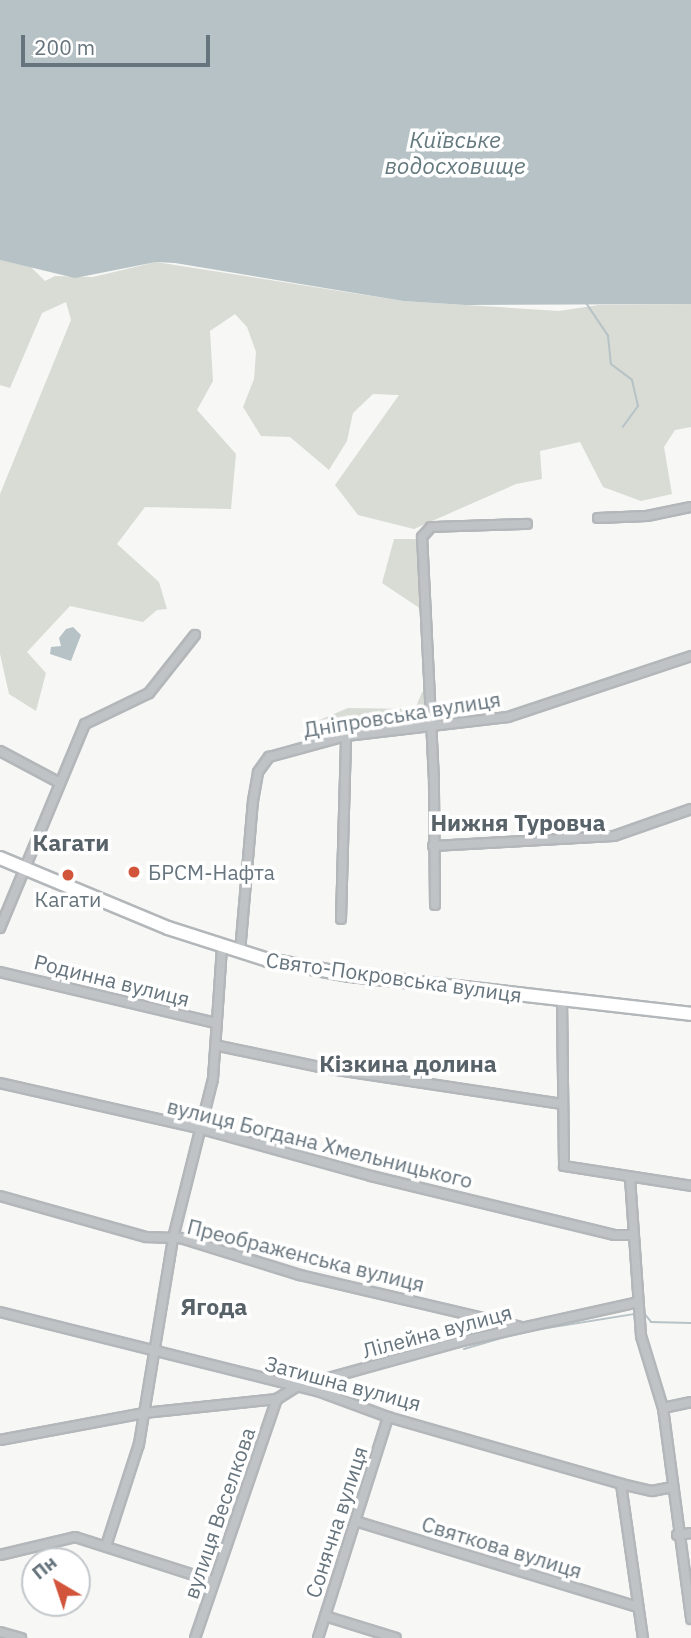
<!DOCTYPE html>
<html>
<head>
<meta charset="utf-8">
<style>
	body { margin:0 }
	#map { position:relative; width:691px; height:1638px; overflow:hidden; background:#f7f7f5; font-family:"IBM Plex Sans",sans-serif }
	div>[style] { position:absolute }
	.green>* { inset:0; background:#d8dcd5 }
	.water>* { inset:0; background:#b6c2c5 }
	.stream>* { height:2px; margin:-1px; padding:0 1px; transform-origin:1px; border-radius:1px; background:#b6c2c5 }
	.roads { filter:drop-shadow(2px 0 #b3b7ba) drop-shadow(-2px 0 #b3b7ba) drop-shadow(0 2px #b3b7ba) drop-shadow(0 -2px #b3b7ba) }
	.minor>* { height:8px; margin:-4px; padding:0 4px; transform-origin:4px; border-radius:4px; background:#bfc3c6 }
	.primary>* { height:12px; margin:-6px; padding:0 6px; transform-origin:6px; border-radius:6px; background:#fff }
	.dots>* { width:19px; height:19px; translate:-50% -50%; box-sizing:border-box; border:4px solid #fff; border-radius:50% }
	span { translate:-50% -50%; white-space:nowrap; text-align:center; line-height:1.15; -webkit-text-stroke:7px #fff; paint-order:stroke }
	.street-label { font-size:21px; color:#66747d }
	.poi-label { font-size:21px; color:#66747d }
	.left { translate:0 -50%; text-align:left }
	.water-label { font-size:23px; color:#657a7f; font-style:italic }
	.neighbourhood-label { font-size:23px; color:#576269; font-weight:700 }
	.north { position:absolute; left:21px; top:1547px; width:70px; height:70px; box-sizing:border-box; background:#fff; border:2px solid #c2c7cb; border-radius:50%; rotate:321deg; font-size:19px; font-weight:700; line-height:28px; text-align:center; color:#66747d }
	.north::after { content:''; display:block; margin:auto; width:24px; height:32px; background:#d2543a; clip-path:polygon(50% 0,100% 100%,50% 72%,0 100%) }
	.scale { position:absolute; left:21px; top:35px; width:189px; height:32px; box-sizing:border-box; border:4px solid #66747d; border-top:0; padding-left:9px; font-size:21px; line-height:24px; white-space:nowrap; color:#66747d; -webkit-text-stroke:5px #fff; paint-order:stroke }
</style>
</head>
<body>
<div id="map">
	<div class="green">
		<i style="clip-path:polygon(0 260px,31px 267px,45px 281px,55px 276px,93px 277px,156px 262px,403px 301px,559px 311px,599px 305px,691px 304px,691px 427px,675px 430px,664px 447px,672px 494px,641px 501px,603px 487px,580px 442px,540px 451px,542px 479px,516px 484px,414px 529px,358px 515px,335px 485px,399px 395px,373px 394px,353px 413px,347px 441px,329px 470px,290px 437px,261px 436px,243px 407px,254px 379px,256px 352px,247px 327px,235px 314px,210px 331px,213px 381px,197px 410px,236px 454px,231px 509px,145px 507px,117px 544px,159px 582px,167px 609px,157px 610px,143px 622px,70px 606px,27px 652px,46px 673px,36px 711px,9px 694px,0 654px,0 494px,71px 320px,66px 302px,42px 313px,10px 388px,0 385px)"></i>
		<i style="clip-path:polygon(394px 539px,419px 539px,423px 617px,418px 607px,382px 583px)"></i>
		<i style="clip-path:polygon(422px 692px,427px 693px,428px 712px,419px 713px,419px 721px,330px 735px,317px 721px,348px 708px,415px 709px)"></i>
	</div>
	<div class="water">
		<i style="clip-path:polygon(0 0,691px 0,691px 304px,466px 305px,403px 301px,175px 263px,156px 262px,75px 278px,0 260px)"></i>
		<i style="clip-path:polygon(73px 627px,81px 635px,71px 661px,50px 654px,51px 647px,61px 646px,59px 638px,66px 629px)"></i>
	</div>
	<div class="stream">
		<i style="left:586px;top:303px;width:40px;rotate:56deg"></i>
		<i style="left:608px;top:336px;width:28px;rotate:84deg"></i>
		<i style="left:611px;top:364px;width:26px;rotate:37deg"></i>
		<i style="left:632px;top:380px;width:27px;rotate:77deg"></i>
		<i style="left:638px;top:406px;width:26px;rotate:126deg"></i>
		<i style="left:644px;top:1313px;width:11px;rotate:52deg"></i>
		<i style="left:651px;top:1322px;width:40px;rotate:1.4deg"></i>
		<i style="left:464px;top:1349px;width:60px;rotate:-16.3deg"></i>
		<i style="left:522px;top:1332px;width:113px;rotate:-9.1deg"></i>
	</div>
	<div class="roads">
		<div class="minor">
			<i style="left:598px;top:518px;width:49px;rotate:-2.3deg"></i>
			<i style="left:647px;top:516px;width:45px;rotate:-11.6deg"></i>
			<i style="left:0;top:751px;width:66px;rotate:28.1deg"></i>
			<i style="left:433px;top:846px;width:181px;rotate:-3.2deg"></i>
			<i style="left:614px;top:836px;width:82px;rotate:-19.3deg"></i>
			<i style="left:435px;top:905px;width:124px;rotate:-90.5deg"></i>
			<i style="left:434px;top:781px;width:244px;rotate:-92.8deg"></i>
			<i style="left:422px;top:537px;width:13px;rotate:-48deg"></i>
			<i style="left:431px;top:527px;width:96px;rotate:-1.8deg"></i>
			<i style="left:341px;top:919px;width:183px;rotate:-88.4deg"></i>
			<i style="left:0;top:928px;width:221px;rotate:-67.4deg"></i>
			<i style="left:85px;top:724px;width:71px;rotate:-25.8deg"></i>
			<i style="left:149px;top:693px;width:74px;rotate:-51.6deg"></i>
			<i style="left:240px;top:952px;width:152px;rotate:-85.1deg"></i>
			<i style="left:253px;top:801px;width:29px;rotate:-80deg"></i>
			<i style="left:258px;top:772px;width:19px;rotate:-54deg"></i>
			<i style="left:269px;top:757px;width:80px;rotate:-15.3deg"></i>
			<i style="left:346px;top:736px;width:163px;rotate:-6.7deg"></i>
			<i style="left:508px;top:717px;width:193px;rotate:-18.4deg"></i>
			<i style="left:0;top:972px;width:222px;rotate:13.3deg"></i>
			<i style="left:562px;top:999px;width:167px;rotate:89.3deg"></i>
			<i style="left:564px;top:1166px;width:129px;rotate:8.9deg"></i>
			<i style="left:219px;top:1046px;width:107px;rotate:11.8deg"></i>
			<i style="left:324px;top:1068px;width:241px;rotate:8.6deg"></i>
			<i style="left:0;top:1083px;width:203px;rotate:12.8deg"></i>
			<i style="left:198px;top:1128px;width:180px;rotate:15.5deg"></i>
			<i style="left:371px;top:1176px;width:251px;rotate:13.6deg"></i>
			<i style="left:615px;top:1235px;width:17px"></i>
			<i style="left:630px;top:1178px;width:158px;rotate:86deg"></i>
			<i style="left:641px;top:1336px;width:75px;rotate:73deg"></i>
			<i style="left:663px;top:1408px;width:213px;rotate:82.4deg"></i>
			<i style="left:0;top:1196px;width:152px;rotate:15.7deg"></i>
			<i style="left:146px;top:1237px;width:35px;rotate:2deg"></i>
			<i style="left:181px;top:1238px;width:125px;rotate:17.3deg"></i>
			<i style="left:300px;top:1275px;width:224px;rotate:13.2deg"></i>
			<i style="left:0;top:1312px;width:330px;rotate:14deg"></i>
			<i style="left:320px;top:1392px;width:72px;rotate:20.2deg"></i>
			<i style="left:388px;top:1417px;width:242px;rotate:16deg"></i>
			<i style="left:621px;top:1484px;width:32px;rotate:13deg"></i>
			<i style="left:652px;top:1491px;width:21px;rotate:-11deg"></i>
			<i style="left:663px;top:1408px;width:29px;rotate:-12deg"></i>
			<i style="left:0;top:1440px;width:147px;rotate:-10.6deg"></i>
			<i style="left:144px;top:1413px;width:134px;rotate:-6deg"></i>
			<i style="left:277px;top:1399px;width:22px;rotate:-32deg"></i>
			<i style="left:296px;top:1387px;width:168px;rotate:-15.5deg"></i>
			<i style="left:458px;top:1342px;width:184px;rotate:-12.5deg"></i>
			<i style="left:621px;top:1484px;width:156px;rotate:81.9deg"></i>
			<i style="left:355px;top:1521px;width:296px;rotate:16.9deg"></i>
			<i style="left:677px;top:1535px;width:14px;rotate:-8deg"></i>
			<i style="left:106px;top:1546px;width:107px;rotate:-72.1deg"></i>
			<i style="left:139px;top:1444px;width:209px;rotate:-80.6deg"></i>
			<i style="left:173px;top:1238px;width:164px;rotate:-75.9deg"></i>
			<i style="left:213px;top:1079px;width:132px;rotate:-86.1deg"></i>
			<i style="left:0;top:1555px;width:77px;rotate:-13.5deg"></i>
			<i style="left:75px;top:1537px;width:145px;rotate:17.7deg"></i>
			<i style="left:325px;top:1616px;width:74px;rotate:17.2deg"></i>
			<i style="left:0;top:1632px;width:22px;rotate:16deg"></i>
			<i style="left:195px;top:1638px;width:253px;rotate:-71.1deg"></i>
			<i style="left:318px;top:1638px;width:232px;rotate:-72.4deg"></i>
		</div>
		<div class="primary">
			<i style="left:0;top:858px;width:182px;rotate:22.6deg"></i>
			<i style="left:168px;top:928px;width:105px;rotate:17.7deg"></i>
			<i style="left:268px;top:960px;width:83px;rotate:10.4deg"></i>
			<i style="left:350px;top:975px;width:343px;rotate:6.5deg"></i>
		</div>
	</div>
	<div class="dots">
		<i style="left:134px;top:872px;background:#d2543a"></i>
		<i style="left:68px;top:875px;background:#d2543a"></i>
	</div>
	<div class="street-label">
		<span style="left:402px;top:714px;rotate:-9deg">Дніпровська вулиця</span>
		<span style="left:394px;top:977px;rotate:8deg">Свято-Покровська вулиця</span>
		<span style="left:112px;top:980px;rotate:14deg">Родинна вулиця</span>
		<span style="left:320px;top:1143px;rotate:14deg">вулиця Богдана Хмельницького</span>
		<span style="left:306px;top:1255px;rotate:14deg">Преображенська вулиця</span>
		<span style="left:437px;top:1331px;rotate:-15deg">Лілейна вулиця</span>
		<span style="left:343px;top:1383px;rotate:15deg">Затишна вулиця</span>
		<span style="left:219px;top:1513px;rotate:-71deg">вулиця Веселкова</span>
		<span style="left:336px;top:1522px;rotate:-72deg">Сонячна вулиця</span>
		<span style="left:502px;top:1547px;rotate:17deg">Святкова вулиця</span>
	</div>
	<div class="poi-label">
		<span class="left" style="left:148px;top:872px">БРСМ-Нафта</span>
		<span style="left:68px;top:899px">Кагати</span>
	</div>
	<div class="water-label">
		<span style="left:455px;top:152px">Київське<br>водосховище</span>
	</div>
	<div class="neighbourhood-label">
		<span style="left:518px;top:822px">Нижня Туровча</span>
		<span style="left:71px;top:842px">Кагати</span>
		<span style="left:408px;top:1063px">Кізкина долина</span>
		<span style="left:214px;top:1306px">Ягода</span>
	</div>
	<div class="north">Пн</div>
	<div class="scale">200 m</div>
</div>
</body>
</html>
